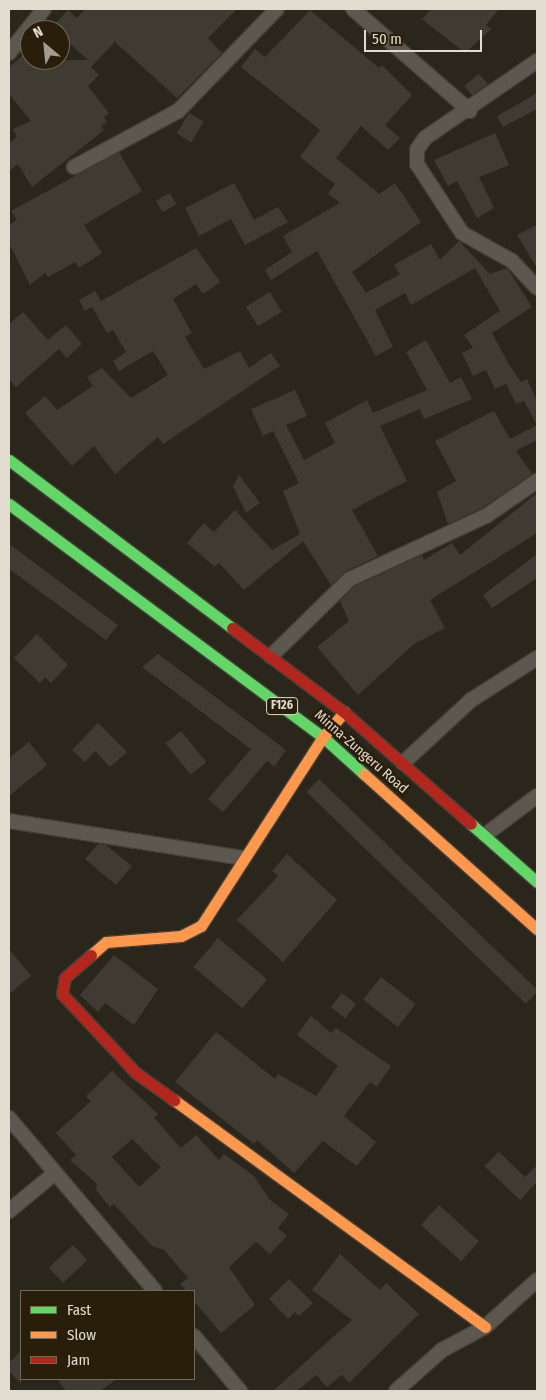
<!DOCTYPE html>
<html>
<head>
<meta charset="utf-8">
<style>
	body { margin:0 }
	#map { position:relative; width:546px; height:1400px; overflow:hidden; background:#2b261b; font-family:"Fira Sans Condensed",sans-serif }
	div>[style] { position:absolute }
	.building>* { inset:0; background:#403b32; transform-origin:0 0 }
	.roads { filter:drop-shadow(1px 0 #444037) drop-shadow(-1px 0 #444037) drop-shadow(0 1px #444037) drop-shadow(0 -1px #444037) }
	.street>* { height:14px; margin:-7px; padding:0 7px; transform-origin:7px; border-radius:7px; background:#5c5850 }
	.fast>* { height:11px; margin:-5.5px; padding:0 5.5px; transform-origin:5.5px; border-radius:5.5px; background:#63d668 }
	.slow>* { height:11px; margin:-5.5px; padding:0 5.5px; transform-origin:5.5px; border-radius:5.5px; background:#ff974d }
	.jam>* { height:11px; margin:-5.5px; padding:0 5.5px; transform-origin:5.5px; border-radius:5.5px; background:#b3261e }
	span { translate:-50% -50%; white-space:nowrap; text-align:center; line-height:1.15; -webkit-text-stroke:5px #281e0a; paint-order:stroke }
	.shield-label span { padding:1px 4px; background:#281e0a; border:1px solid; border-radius:4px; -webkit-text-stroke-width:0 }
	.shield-label { font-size:12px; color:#e2dbcf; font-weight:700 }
	.street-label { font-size:14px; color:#e2dbcf }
	.frame { position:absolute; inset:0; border:10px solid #e2dbcf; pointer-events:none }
	.legend { position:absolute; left:20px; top:1290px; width:175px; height:90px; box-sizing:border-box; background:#281e0a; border:1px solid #726a59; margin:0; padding:6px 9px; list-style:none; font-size:15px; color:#e2dbcf }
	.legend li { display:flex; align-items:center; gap:10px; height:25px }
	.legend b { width:25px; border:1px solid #726a59 }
	.north { position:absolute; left:20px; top:20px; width:50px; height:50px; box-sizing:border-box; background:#281e0a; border:1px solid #726a59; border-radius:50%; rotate:332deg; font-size:14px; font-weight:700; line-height:20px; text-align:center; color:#e2dbcf }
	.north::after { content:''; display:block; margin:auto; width:18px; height:22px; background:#a29c90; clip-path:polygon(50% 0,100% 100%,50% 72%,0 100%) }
	.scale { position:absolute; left:364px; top:30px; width:118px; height:22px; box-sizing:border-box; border:2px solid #e2dbcf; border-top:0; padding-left:6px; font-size:15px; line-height:18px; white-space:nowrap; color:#e2dbcf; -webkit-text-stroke:4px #281e0a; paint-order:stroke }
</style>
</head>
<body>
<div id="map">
	<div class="building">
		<i style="clip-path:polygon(85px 9px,237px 9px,208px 38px,222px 53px,177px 98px,115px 42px,91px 67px,99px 75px,88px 86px,109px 113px,104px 117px,107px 122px,101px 126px,104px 130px,32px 187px,18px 164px,9px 171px,9px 143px,17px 137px,13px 129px,31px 121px,9px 94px,9px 67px,30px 50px,30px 60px,88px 60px,52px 27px,68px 10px,77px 18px)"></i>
		<i style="clip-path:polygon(431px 9px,499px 9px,486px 25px,491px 29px,465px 53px,422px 19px)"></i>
		<i style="clip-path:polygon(310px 10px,379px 68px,382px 65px,412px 95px,385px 125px,400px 138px,388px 150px,361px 126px,336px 158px,379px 194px,395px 183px,421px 222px,352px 272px,366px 293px,400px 274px,394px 265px,431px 244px,440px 260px,459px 241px,490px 274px,507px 268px,532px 307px,492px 333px,508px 363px,521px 382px,527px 379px,537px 401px,537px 440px,516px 451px,532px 474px,482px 508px,448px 524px,437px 492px,456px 481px,435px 441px,494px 411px,510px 439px,537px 425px,524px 401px,516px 404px,506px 384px,495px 389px,486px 370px,473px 376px,462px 353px,473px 348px,464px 335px,500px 311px,475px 268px,411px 305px,405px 293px,375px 310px,393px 347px,376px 356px,317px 251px,271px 280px,265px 270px,292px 252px,283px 236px,340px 203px,328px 194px,335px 184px,300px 157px,320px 130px,241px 67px,255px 49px,265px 57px)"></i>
		<i style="clip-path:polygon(479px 74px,488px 84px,472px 95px,464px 86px)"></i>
		<i style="clip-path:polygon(537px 93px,537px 109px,503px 127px,497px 116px)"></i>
		<i style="left:189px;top:113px;width:17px;height:24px;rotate:31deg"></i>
		<i style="clip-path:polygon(495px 133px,509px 165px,479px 177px,494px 208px,477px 218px,457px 181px,448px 186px,434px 160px)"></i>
		<i style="clip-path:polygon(119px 152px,142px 191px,84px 225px,102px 253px,79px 268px,75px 262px,48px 277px,45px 273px,30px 285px,9px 243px,9px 225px,17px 220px,11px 211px)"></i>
		<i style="clip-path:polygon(234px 183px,254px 220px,278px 207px,288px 222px,245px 245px,231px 219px,199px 236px,185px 208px)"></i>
		<i style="left:170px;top:193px;width:13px;height:16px;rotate:61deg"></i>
		<i style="clip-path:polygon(537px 225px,537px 268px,517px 235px)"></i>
		<i style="clip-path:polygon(196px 248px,220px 282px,203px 294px,196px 284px,173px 299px,192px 333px,185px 337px,204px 369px,240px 351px,249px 368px,271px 353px,280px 366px,163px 444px,158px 437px,115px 474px,94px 446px,72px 466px,25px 413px,45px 396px,57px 410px,93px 386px,87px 377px,102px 368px,131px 398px,168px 375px,153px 351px,119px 371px,113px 361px,126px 352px,113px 330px,107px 333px,92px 307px,85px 311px,79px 300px,95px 291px,101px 301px)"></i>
		<i style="left:270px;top:292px;width:23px;height:28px;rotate:59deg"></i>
		<i style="clip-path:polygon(23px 312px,48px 340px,66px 325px,82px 344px,67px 358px,59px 349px,16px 387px,9px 379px,9px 324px)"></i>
		<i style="clip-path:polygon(426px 340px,450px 383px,461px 377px,472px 399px,424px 419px,420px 409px,380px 426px,407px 481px,352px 510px,378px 556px,346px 571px,331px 585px,303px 541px,244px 590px,219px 563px,215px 567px,187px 543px,204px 523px,214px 532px,235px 510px,272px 550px,300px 534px,283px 491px,299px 483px,273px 431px,263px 436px,251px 409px,295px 390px,307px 416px,286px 425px,304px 460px,335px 443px,325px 423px,367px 400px,373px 413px,427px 390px,406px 352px)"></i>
		<i style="clip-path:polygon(239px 475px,260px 503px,246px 513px,233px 486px)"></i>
		<i style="clip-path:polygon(537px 493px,537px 533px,430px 600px,445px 628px,414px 644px,358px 695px,317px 647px,349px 621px,340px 601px,355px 586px,422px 555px,424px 560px,452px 543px,460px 555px)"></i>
		<i style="clip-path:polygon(9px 544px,118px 625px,106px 640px,9px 569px)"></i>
		<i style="clip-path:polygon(537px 554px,537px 578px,492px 608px,483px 595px)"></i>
		<i style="clip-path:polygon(37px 634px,68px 665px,51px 683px,45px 677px,40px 683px,14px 658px)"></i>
		<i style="clip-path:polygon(158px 654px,286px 750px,274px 767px,267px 761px,223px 812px,208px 799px,251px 749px,142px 667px)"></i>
		<i style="clip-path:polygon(98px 723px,127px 752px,110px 767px,95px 751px,85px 762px,72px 750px)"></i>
		<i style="left:181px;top:731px;width:40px;height:20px;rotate:51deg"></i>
		<i style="clip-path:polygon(29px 742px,47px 765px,9px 796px,9px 758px)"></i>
		<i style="left:319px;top:779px;width:305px;height:18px;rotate:44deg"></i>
		<i style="clip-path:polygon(98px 844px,106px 845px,132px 866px,116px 885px,85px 859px)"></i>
		<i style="clip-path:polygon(287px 854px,337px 900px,283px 962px,237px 920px,278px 876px,272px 871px)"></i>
		<i style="left:218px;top:938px;width:64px;height:38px;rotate:40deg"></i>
		<i style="clip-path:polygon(9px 949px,31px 976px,9px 994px)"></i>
		<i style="clip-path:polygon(114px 955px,158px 989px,134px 1025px,105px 1003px,98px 1012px,80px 995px)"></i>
		<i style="left:381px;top:977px;width:44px;height:29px;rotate:38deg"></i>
		<i style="left:342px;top:993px;width:18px;height:18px;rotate:38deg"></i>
		<i style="clip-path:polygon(311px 1016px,331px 1033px,336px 1028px,391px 1066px,377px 1087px,370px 1082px,344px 1116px,376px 1142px,357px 1166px,323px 1141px,294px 1173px,257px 1140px,254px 1144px,175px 1082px,216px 1032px,275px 1079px,278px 1074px,316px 1096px,338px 1066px,297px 1035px)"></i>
		<i style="clip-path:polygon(evenodd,112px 1071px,158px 1114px,154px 1118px,181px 1148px,196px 1135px,219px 1160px,224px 1154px,254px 1176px,270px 1200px,289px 1214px,278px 1228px,287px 1236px,270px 1254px,256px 1242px,229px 1267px,255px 1305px,221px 1333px,194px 1301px,194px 1291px,186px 1291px,180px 1284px,188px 1278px,164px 1250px,152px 1246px,114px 1204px,110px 1207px,96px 1190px,97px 1184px,70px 1160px,76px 1155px,56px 1133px,91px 1101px,86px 1096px,112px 1071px,132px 1139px,161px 1167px,139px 1187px,112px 1157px,132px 1139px)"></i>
		<i style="clip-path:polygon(499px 1152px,525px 1177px,537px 1165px,537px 1182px,520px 1200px,484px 1166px)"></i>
		<i style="left:439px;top:1205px;width:54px;height:27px;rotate:42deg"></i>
		<i style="left:73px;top:1245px;width:21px;height:33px;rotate:47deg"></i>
		<i style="clip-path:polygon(340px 1254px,380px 1290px,386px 1283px,419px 1314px,349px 1383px,342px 1375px,327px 1387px,316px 1375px,297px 1391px,273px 1391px,352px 1320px,312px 1290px)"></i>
		<i style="clip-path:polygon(289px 1279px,313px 1303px,299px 1316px,295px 1312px,288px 1319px,269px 1299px)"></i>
		<i style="clip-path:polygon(21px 1351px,21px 1384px,9px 1371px,9px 1363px)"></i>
		<i style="clip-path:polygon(57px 1379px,117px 1379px,100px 1391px,66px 1391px)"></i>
	</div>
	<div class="roads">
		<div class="street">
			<i style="left:353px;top:9px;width:155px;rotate:41.1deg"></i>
			<i style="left:9px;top:53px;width:56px;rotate:-51.5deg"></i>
			<i style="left:537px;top:61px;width:136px;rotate:145.5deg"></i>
			<i style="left:425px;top:138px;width:14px;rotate:124deg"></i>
			<i style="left:417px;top:150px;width:14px;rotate:90deg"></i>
			<i style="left:417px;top:164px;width:82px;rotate:56.9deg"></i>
			<i style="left:462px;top:233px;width:57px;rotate:29.2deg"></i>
			<i style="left:512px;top:261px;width:37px;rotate:47deg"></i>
			<i style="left:74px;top:167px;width:118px;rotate:-28.3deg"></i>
			<i style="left:178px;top:111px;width:142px;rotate:-45.9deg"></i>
			<i style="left:271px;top:656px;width:110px;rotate:-44.3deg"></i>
			<i style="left:350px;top:579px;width:150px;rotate:-24.9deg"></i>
			<i style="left:486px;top:516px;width:62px;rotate:-34.5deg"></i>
			<i style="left:403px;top:763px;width:93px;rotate:-42.8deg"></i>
			<i style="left:471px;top:700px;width:78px;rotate:-32.5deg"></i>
			<i style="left:9px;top:821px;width:237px;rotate:9deg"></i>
			<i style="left:485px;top:835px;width:65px;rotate:-36.9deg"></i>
			<i style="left:9px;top:1118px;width:226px;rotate:49.8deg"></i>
			<i style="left:9px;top:1211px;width:60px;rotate:-39.6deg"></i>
			<i style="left:194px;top:1336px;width:72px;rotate:50.1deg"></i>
			<i style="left:396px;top:1391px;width:62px;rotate:-41.7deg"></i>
			<i style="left:442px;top:1350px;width:49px;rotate:-28.1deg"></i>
			<i style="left:485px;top:1327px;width:70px;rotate:-42.1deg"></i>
		</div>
		<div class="fast">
			<i style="left:9px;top:460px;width:279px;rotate:37deg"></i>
			<i style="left:9px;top:504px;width:391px;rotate:36.6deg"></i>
			<i style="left:323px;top:737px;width:55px;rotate:42.1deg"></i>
			<i style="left:471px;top:824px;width:88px;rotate:41.3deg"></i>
		</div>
		<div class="slow">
			<i style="left:364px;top:774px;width:232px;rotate:41.9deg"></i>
			<i style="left:91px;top:955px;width:20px;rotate:-41deg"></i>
			<i style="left:106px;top:942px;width:75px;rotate:-4.6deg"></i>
			<i style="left:181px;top:936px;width:22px;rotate:-27deg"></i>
			<i style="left:201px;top:926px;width:225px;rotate:-57.2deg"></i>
			<i style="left:323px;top:737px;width:33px;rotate:-50deg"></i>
			<i style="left:174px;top:1100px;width:385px;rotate:36.1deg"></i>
		</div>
		<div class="jam">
			<i style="left:232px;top:628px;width:140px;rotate:36.9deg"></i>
			<i style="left:344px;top:712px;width:169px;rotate:41.4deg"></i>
			<i style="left:91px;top:955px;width:35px;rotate:139deg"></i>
			<i style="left:65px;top:978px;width:16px;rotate:101deg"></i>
			<i style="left:62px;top:994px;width:108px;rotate:46.9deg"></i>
			<i style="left:136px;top:1073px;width:47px;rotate:35.4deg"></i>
		</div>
	</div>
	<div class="shield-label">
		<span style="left:282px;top:706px">F126</span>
	</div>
	<div class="street-label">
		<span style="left:361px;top:752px;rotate:41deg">Minna-Zungeru Road</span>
	</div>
	<div class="frame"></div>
	<ul class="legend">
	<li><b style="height:6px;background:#63d668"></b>Fast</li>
	<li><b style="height:6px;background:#ff974d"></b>Slow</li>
	<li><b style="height:6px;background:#b3261e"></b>Jam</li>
	</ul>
	<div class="north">N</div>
	<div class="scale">50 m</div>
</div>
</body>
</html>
